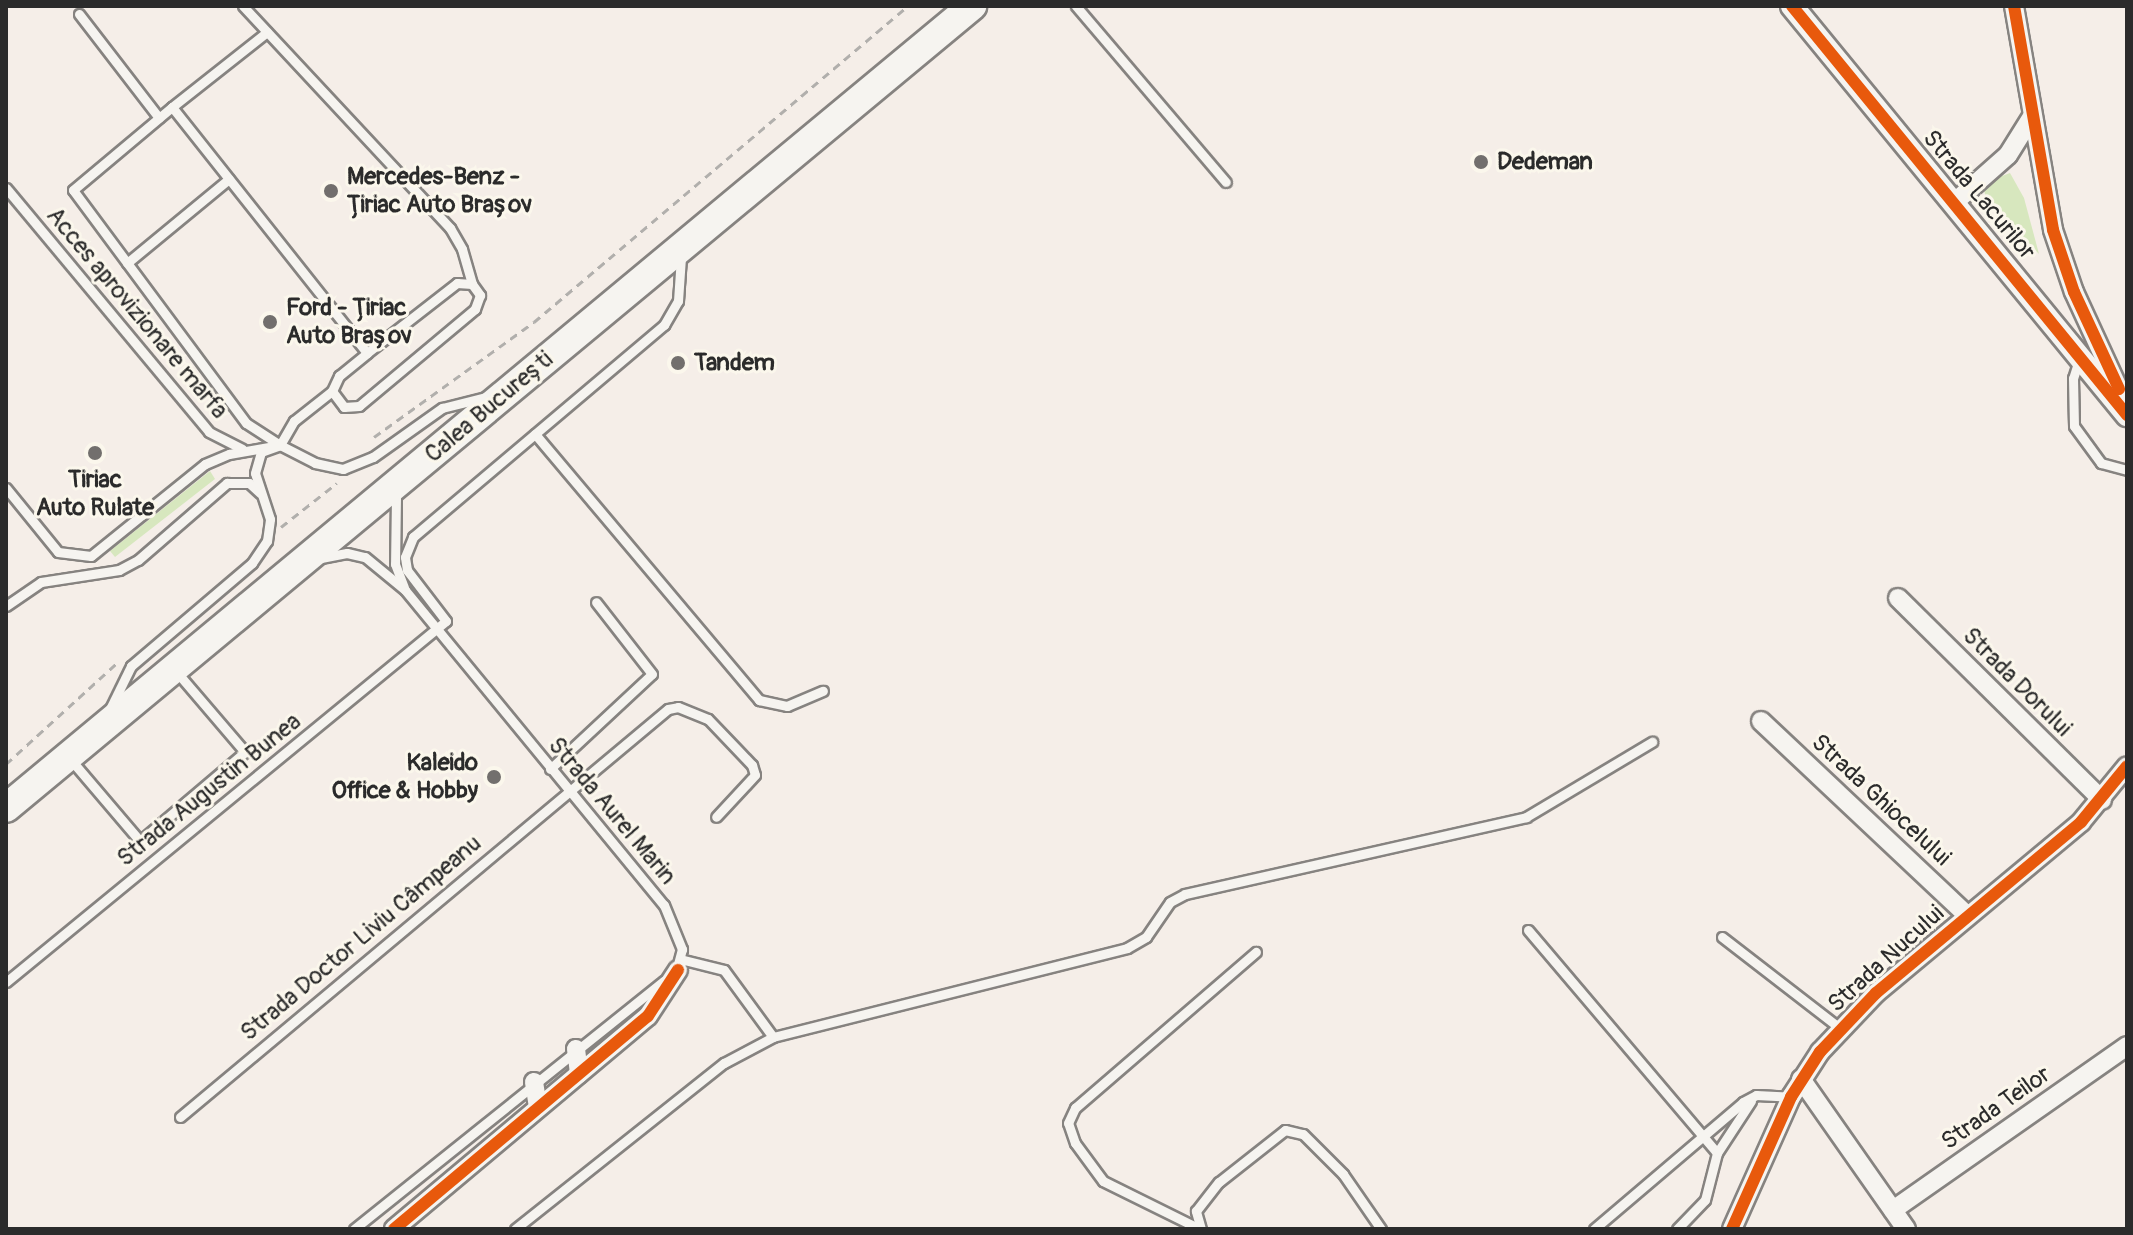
<!DOCTYPE html>
<html>
<head>
<meta charset="utf-8">
<style>
	body { margin:0 }
	#map { position:relative; width:2133px; height:1235px; overflow:hidden; background:#f5eee8; font-family:Pangolin,sans-serif }
	div>[style] { position:absolute }
	.green>* { inset:0; background:#d7e7be }
	.path>* { height:3px; margin-top:-1.5px; transform-origin:0; background:repeating-linear-gradient(90deg,#b1afac 0 8px,transparent 0 14px) }
	.roads { filter:drop-shadow(2px 0 #868380) drop-shadow(-2px 0 #868380) drop-shadow(0 2px #868380) drop-shadow(0 -2px #868380) }
	.service>* { height:9px; margin:-4.5px; padding:0 4.5px; transform-origin:4.5px; border-radius:4.5px; background:#f6f4f0 }
	.minor>* { height:18px; margin:-9px; padding:0 9px; transform-origin:9px; border-radius:9px; background:#f6f4f0 }
	.tertiary>* { height:22px; margin:-11px; padding:0 11px; transform-origin:11px; border-radius:11px; background:#f6f4f0 }
	.primary>* { height:28px; margin:-14px; padding:0 14px; transform-origin:14px; border-radius:14px; background:#f6f4f0 }
	.cycleway>* { height:12px; margin:-6px; padding:0 6px; transform-origin:6px; border-radius:6px; background:#e8590c }
	.dots>* { width:22px; height:22px; translate:-50% -50%; box-sizing:border-box; border:4px solid #fbf7ec; border-radius:50% }
	span { translate:-50% -50%; white-space:nowrap; text-align:center; line-height:1.15; -webkit-text-stroke:6px #fbf7ec; paint-order:stroke }
	.poi-label { font-size:24px; color:#2b2b2b; font-weight:700 }
	.left { translate:0 -50%; text-align:left }
	.right { translate:-100% -50%; text-align:right }
	.street-label { font-size:24px; color:#2b2b2b }
	.frame { position:absolute; inset:0; border:8px solid #2b2b2b; pointer-events:none }
</style>
</head>
<body>
<div id="map">
	<div class="green">
		<i style="clip-path:polygon(2010px 173px,2024px 198px,2039px 254px,1986px 198px,1984px 190px,1989px 181px)"></i>
		<i style="clip-path:polygon(210px 471px,215px 479px,115px 557px,110px 551px)"></i>
	</div>
	<div class="path">
		<i style="left:374px;top:437px;width:197px;rotate:-35.7deg"></i>
		<i style="left:534px;top:322px;width:490px;rotate:-40.2deg"></i>
		<i style="left:281px;top:527px;width:71px;rotate:-38.2deg"></i>
		<i style="left:6px;top:764px;width:149px;rotate:-42.3deg"></i>
	</div>
	<div class="roads">
		<div class="service">
			<i style="left:243px;top:6px;width:304px;rotate:47deg"></i>
			<i style="left:450px;top:228px;width:24px;rotate:60deg"></i>
			<i style="left:462px;top:249px;width:36px;rotate:74deg"></i>
			<i style="left:1076px;top:6px;width:231px;rotate:49.6deg"></i>
			<i style="left:79px;top:14px;width:131px;rotate:52.4deg"></i>
			<i style="left:172px;top:107px;width:121px;rotate:-38.3deg"></i>
			<i style="left:6px;top:188px;width:317px;rotate:50.2deg"></i>
			<i style="left:209px;top:432px;width:37px;rotate:27deg"></i>
			<i style="left:127px;top:263px;width:132px;rotate:-39.5deg"></i>
			<i style="left:2079px;top:360px;width:19px;rotate:108deg"></i>
			<i style="left:2073px;top:378px;width:48px;rotate:88.8deg"></i>
			<i style="left:2074px;top:426px;width:46px;rotate:53.9deg"></i>
			<i style="left:2101px;top:463px;width:27px;rotate:15deg"></i>
			<i style="left:535px;top:434px;width:348px;rotate:49.9deg"></i>
			<i style="left:759px;top:700px;width:29px;rotate:12deg"></i>
			<i style="left:787px;top:706px;width:39px;rotate:-23deg"></i>
			<i style="left:280px;top:445px;width:40px;rotate:-147.1deg"></i>
			<i style="left:246px;top:423px;width:290px;rotate:-126.6deg"></i>
			<i style="left:73px;top:190px;width:129px;rotate:-40deg"></i>
			<i style="left:172px;top:107px;width:314px;rotate:51.6deg"></i>
			<i style="left:6px;top:488px;width:82px;rotate:50.9deg"></i>
			<i style="left:58px;top:552px;width:33px;rotate:7deg"></i>
			<i style="left:91px;top:556px;width:146px;rotate:-38.9deg"></i>
			<i style="left:205px;top:464px;width:26px;rotate:-23deg"></i>
			<i style="left:229px;top:454px;width:52px;rotate:-10deg"></i>
			<i style="left:280px;top:445px;width:39px;rotate:27deg"></i>
			<i style="left:315px;top:463px;width:29px;rotate:12deg"></i>
			<i style="left:343px;top:469px;width:32px;rotate:-22deg"></i>
			<i style="left:373px;top:457px;width:85px;rotate:-35.4deg"></i>
			<i style="left:442px;top:408px;width:49px;rotate:-14deg"></i>
			<i style="left:396px;top:496px;width:68px;rotate:90.8deg"></i>
			<i style="left:395px;top:564px;width:25px;rotate:69deg"></i>
			<i style="left:321px;top:558px;width:26px;rotate:-11deg"></i>
			<i style="left:347px;top:553px;width:18px;rotate:13deg"></i>
			<i style="left:365px;top:557px;width:52px;rotate:39.5deg"></i>
			<i style="left:405px;top:590px;width:408px;rotate:50.6deg"></i>
			<i style="left:664px;top:905px;width:48px;rotate:67.8deg"></i>
			<i style="left:682px;top:949px;width:24px;rotate:105deg"></i>
			<i style="left:6px;top:606px;width:42px;rotate:-34.4deg"></i>
			<i style="left:41px;top:582px;width:79px;rotate:-8.7deg"></i>
			<i style="left:119px;top:570px;width:21px;rotate:-28deg"></i>
			<i style="left:138px;top:560px;width:118px;rotate:-40.9deg"></i>
			<i style="left:227px;top:483px;width:22px"></i>
			<i style="left:249px;top:483px;width:15px;rotate:42deg"></i>
			<i style="left:109px;top:711px;width:50px;rotate:-63.9deg"></i>
			<i style="left:131px;top:666px;width:159px;rotate:-40.4deg"></i>
			<i style="left:252px;top:563px;width:27px;rotate:-56deg"></i>
			<i style="left:267px;top:541px;width:22px;rotate:-82deg"></i>
			<i style="left:270px;top:519px;width:48px;rotate:-108.1deg"></i>
			<i style="left:255px;top:473px;width:22px;rotate:-74deg"></i>
			<i style="left:261px;top:452px;width:20px;rotate:-20deg"></i>
			<i style="left:280px;top:445px;width:28px;rotate:-60deg"></i>
			<i style="left:294px;top:421px;width:48px;rotate:-38.3deg"></i>
			<i style="left:332px;top:391px;width:17px;rotate:-65deg"></i>
			<i style="left:339px;top:376px;width:36px;rotate:-39deg"></i>
			<i style="left:367px;top:353px;width:114px;rotate:-37.9deg"></i>
			<i style="left:457px;top:283px;width:15px;rotate:4deg"></i>
			<i style="left:472px;top:284px;width:14px;rotate:54deg"></i>
			<i style="left:480px;top:295px;width:15px;rotate:110deg"></i>
			<i style="left:475px;top:309px;width:151px;rotate:140.1deg"></i>
			<i style="left:359px;top:406px;width:15px;rotate:176deg"></i>
			<i style="left:344px;top:407px;width:20px;rotate:-127deg"></i>
			<i style="left:71px;top:760px;width:106px;rotate:49.6deg"></i>
			<i style="left:140px;top:841px;width:138px;rotate:-40.3deg"></i>
			<i style="left:245px;top:752px;width:108px;rotate:-130.5deg"></i>
			<i style="left:550px;top:769px;width:139px;rotate:-43deg"></i>
			<i style="left:652px;top:674px;width:91px;rotate:-127.9deg"></i>
			<i style="left:1528px;top:930px;width:292px;rotate:49.7deg"></i>
			<i style="left:1722px;top:937px;width:150px;rotate:37.7deg"></i>
			<i style="left:680px;top:959px;width:45px;rotate:14deg"></i>
			<i style="left:724px;top:970px;width:83px;rotate:53.8deg"></i>
			<i style="left:6px;top:982px;width:569px;rotate:-39.37deg"></i>
			<i style="left:446px;top:621px;width:64px;rotate:-127.4deg"></i>
			<i style="left:407px;top:570px;width:13px;rotate:-99deg"></i>
			<i style="left:405px;top:557px;width:22px;rotate:-68deg"></i>
			<i style="left:413px;top:537px;width:329px;rotate:-40.2deg"></i>
			<i style="left:664px;top:325px;width:28px;rotate:-60deg"></i>
			<i style="left:678px;top:301px;width:44px;rotate:-86.1deg"></i>
			<i style="left:180px;top:1117px;width:636px;rotate:-39.9deg"></i>
			<i style="left:668px;top:709px;width:10px;rotate:-11deg"></i>
			<i style="left:678px;top:707px;width:32px;rotate:22deg"></i>
			<i style="left:708px;top:719px;width:64px;rotate:46.3deg"></i>
			<i style="left:752px;top:765px;width:10px;rotate:73deg"></i>
			<i style="left:755px;top:775px;width:57px;rotate:132.9deg"></i>
			<i style="left:354px;top:1229px;width:397px;rotate:-38.7deg"></i>
			<i style="left:515px;top:1229px;width:267px;rotate:-38.5deg"></i>
			<i style="left:724px;top:1063px;width:55px;rotate:-28deg"></i>
			<i style="left:773px;top:1037px;width:365px;rotate:-14.1deg"></i>
			<i style="left:1127px;top:948px;width:22px;rotate:-30deg"></i>
			<i style="left:1146px;top:937px;width:42px;rotate:-55.6deg"></i>
			<i style="left:1170px;top:902px;width:17px;rotate:-28deg"></i>
			<i style="left:1185px;top:894px;width:350px;rotate:-12.7deg"></i>
			<i style="left:1526px;top:817px;width:147px;rotate:-30.8deg"></i>
			<i style="left:1200px;top:1229px;width:108px;rotate:-153.7deg"></i>
			<i style="left:1103px;top:1181px;width:47px;rotate:-126.4deg"></i>
			<i style="left:1075px;top:1143px;width:21px;rotate:-109deg"></i>
			<i style="left:1068px;top:1123px;width:17px;rotate:-65deg"></i>
			<i style="left:1075px;top:1108px;width:239px;rotate:-40.8deg"></i>
			<i style="left:1201px;top:1229px;width:19px;rotate:-106deg"></i>
			<i style="left:1196px;top:1211px;width:37px;rotate:-52deg"></i>
			<i style="left:1219px;top:1182px;width:84px;rotate:-38.2deg"></i>
			<i style="left:1285px;top:1130px;width:18px;rotate:13deg"></i>
			<i style="left:1303px;top:1134px;width:57px;rotate:45deg"></i>
			<i style="left:1343px;top:1174px;width:67px;rotate:55.4deg"></i>
			<i style="left:1594px;top:1229px;width:196px;rotate:-40.4deg"></i>
			<i style="left:1743px;top:1102px;width:15px;rotate:-28deg"></i>
			<i style="left:1756px;top:1095px;width:35px;rotate:3deg"></i>
			<i style="left:1677px;top:1229px;width:40px;rotate:-46deg"></i>
			<i style="left:1705px;top:1200px;width:49px;rotate:-75.7deg"></i>
			<i style="left:1717px;top:1153px;width:62px;rotate:-56.8deg"></i>
		</div>
		<div class="minor">
			<i style="left:2014px;top:6px;width:227px;rotate:80.1deg"></i>
			<i style="left:2053px;top:230px;width:65px;rotate:71.3deg"></i>
			<i style="left:2074px;top:292px;width:127px;rotate:65.3deg"></i>
			<i style="left:1956px;top:201px;width:69px;rotate:-41.5deg"></i>
			<i style="left:2008px;top:155px;width:44px;rotate:-58.1deg"></i>
			<i style="left:1898px;top:598px;width:287px;rotate:44.7deg"></i>
			<i style="left:1761px;top:721px;width:283px;rotate:43.3deg"></i>
			<i style="left:576px;top:1049px;width:25px;rotate:83deg"></i>
			<i style="left:1801px;top:1079px;width:183px;rotate:55deg"></i>
			<i style="left:534px;top:1082px;width:26px;rotate:81deg"></i>
			<i style="left:1893px;top:1210px;width:286px;rotate:-35deg"></i>
			<i style="left:394px;top:1229px;width:331px;rotate:-40deg"></i>
			<i style="left:648px;top:1016px;width:55px;rotate:-56.9deg"></i>
			<i style="left:1732px;top:1229px;width:145px;rotate:-65.9deg"></i>
			<i style="left:1791px;top:1097px;width:54px;rotate:-57.2deg"></i>
			<i style="left:1820px;top:1052px;width:81px;rotate:-46.5deg"></i>
			<i style="left:1876px;top:993px;width:267px;rotate:-39.8deg"></i>
			<i style="left:2081px;top:822px;width:72px;rotate:-50.6deg"></i>
		</div>
		<div class="tertiary">
			<i style="left:1792px;top:6px;width:529px;rotate:50.68deg"></i>
		</div>
		<div class="primary">
			<i style="left:6px;top:808px;width:1256px;rotate:-39.7deg"></i>
		</div>
	</div>
	<div class="cycleway">
		<i style="left:1792px;top:6px;width:529px;rotate:50.68deg"></i>
		<i style="left:2014px;top:6px;width:227px;rotate:80.1deg"></i>
		<i style="left:2053px;top:230px;width:65px;rotate:71.3deg"></i>
		<i style="left:2074px;top:292px;width:107px;rotate:65.1deg"></i>
		<i style="left:394px;top:1229px;width:331px;rotate:-40deg"></i>
		<i style="left:648px;top:1016px;width:55px;rotate:-56.9deg"></i>
		<i style="left:1732px;top:1229px;width:145px;rotate:-65.9deg"></i>
		<i style="left:1791px;top:1097px;width:54px;rotate:-57.2deg"></i>
		<i style="left:1820px;top:1052px;width:81px;rotate:-46.5deg"></i>
		<i style="left:1876px;top:993px;width:267px;rotate:-39.8deg"></i>
		<i style="left:2081px;top:822px;width:72px;rotate:-50.6deg"></i>
	</div>
	<div class="dots">
		<i style="left:1481px;top:162px;background:#726f6d"></i>
		<i style="left:331px;top:191px;background:#726f6d"></i>
		<i style="left:270px;top:322px;background:#726f6d"></i>
		<i style="left:678px;top:363px;background:#726f6d"></i>
		<i style="left:95px;top:453px;background:#726f6d"></i>
		<i style="left:494px;top:777px;background:#726f6d"></i>
	</div>
	<div class="poi-label">
		<span class="left" style="left:1497px;top:162px">Dedeman</span>
		<span class="left" style="left:347px;top:191px">Mercedes-Benz -<br>Țiriac Auto Brașov</span>
		<span class="left" style="left:286px;top:322px">Ford - Țiriac<br>Auto Brașov</span>
		<span class="left" style="left:694px;top:363px">Tandem</span>
		<span style="left:95px;top:494px">Tiriac<br>Auto Rulate</span>
		<span class="right" style="left:478px;top:777px">Kaleido<br>Office &amp; Hobby</span>
	</div>
	<div class="street-label">
		<span style="left:1979px;top:195px;rotate:50deg">Strada Lacurilor</span>
		<span style="left:137px;top:313px;rotate:50deg">Acces aprovizionare marfa</span>
		<span style="left:489px;top:407px;rotate:-40deg">Calea București</span>
		<span style="left:2017px;top:682px;rotate:45deg">Strada Dorului</span>
		<span style="left:209px;top:790px;rotate:-39deg">Strada Augustin Bunea</span>
		<span style="left:1881px;top:800px;rotate:43deg">Strada Ghiocelului</span>
		<span style="left:612px;top:811px;rotate:50deg">Strada Aurel Marin</span>
		<span style="left:361px;top:938px;rotate:-40deg">Strada Doctor Liviu Câmpeanu</span>
		<span style="left:1886px;top:959px;rotate:-42deg">Strada Nucului</span>
		<span style="left:1996px;top:1108px;rotate:-35deg">Strada Teilor</span>
	</div>
	<div class="frame"></div>
</div>
</body>
</html>
